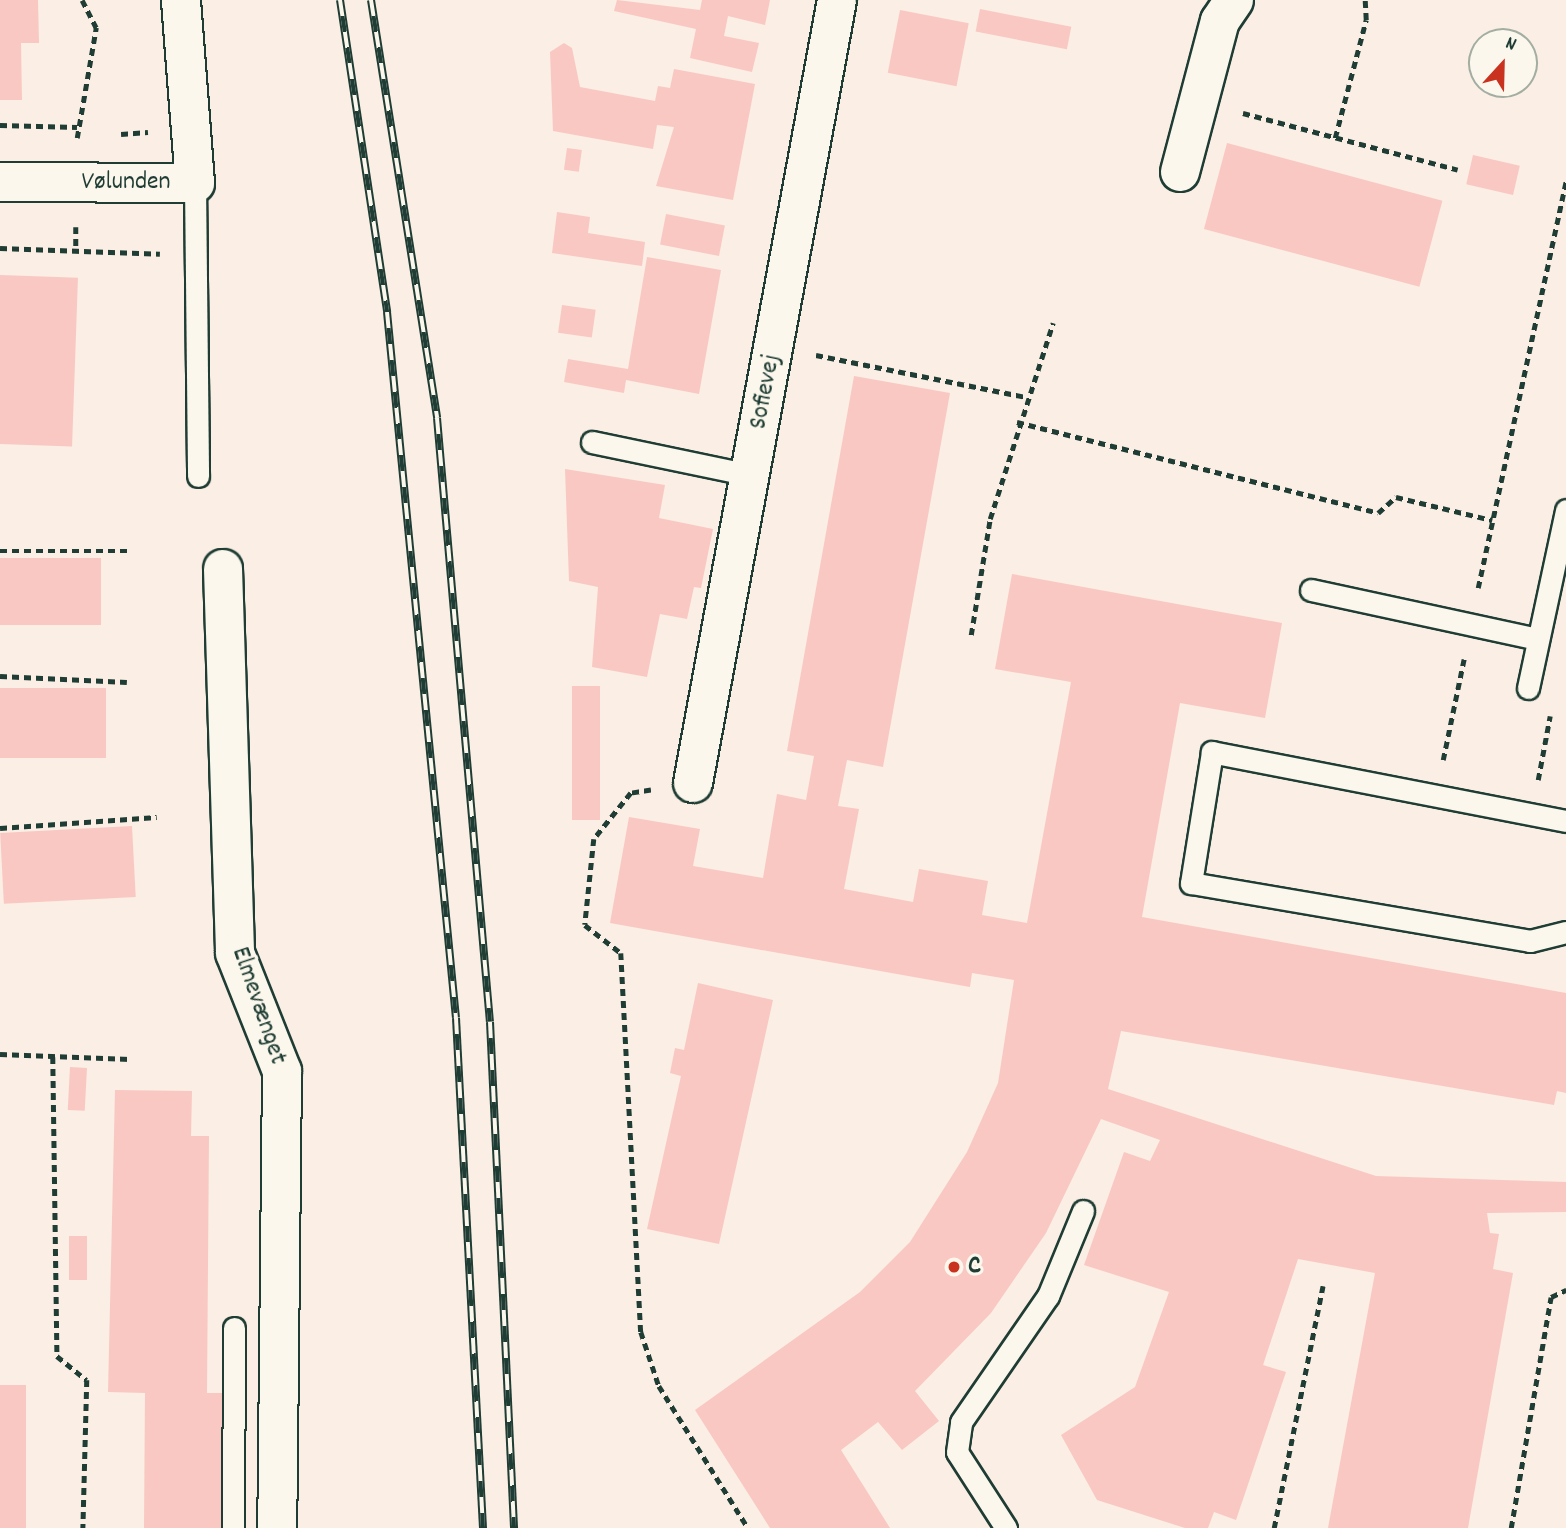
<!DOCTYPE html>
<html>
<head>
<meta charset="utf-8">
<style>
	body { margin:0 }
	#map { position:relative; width:1566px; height:1528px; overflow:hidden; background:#fbeee4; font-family:Dekko,sans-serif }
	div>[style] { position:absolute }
	.building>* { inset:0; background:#f9c8c3; transform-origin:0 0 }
	.path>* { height:4.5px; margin-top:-2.25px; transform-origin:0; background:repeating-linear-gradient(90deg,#1f3d34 0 7px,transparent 0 12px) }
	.roads { filter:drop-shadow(2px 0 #1f3d34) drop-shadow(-2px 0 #1f3d34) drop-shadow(0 2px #1f3d34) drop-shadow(0 -2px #1f3d34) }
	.service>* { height:21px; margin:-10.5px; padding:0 10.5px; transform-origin:10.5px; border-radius:10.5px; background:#fbf7ec }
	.minor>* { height:38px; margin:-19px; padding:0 19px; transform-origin:19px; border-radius:19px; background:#fbf7ec }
	.rail>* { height:8px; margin-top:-4px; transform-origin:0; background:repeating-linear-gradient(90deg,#fbf7ec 0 16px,#1f3d34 0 32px); box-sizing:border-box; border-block:2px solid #1f3d34 }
	.dots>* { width:19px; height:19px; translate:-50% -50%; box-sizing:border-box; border:4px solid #fbf7ec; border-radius:50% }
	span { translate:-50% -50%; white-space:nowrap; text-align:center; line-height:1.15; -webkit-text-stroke:6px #fbf7ec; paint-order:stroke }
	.street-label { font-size:26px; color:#1f3d34 }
	.poi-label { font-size:26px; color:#1f3d34; font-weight:700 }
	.left { translate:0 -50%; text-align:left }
	.north { position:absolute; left:1468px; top:28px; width:70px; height:70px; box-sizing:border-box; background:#fbf7ec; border:2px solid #a3ada2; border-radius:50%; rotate:22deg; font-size:19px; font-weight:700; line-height:28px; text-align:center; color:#1f3d34 }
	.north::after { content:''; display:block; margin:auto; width:24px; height:32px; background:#c8321e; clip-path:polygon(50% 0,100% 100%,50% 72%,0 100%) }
</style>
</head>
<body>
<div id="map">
	<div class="building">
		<i style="clip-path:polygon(0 0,38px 0,39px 43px,21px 43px,22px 100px,0 100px)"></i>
		<i style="clip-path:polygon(617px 0,700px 10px,702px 0,770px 0,765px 25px,728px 16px,724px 36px,759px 43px,752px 72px,690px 58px,696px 29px,614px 11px)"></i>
		<i style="left:980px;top:9px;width:93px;height:23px;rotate:11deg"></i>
		<i style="left:900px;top:10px;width:70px;height:64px;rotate:11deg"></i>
		<i style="clip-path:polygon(564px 43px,572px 48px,580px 87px,655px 101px,658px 86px,670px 88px,674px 69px,755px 84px,733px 200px,656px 186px,674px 127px,657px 125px,653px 149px,553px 131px,550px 52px)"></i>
		<i style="left:1227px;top:143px;width:223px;height:89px;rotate:15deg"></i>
		<i style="left:567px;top:148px;width:15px;height:22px;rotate:8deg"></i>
		<i style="left:1473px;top:155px;width:48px;height:30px;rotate:13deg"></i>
		<i style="clip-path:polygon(557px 212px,590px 217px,588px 233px,645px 242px,642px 266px,552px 253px)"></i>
		<i style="left:666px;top:214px;width:60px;height:31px;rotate:11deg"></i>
		<i style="clip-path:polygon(647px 257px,721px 270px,699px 394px,626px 380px,624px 393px,564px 382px,568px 359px,628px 369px)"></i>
		<i style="left:0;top:275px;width:78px;height:169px;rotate:2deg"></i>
		<i style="left:562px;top:305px;width:34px;height:28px;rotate:8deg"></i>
		<i style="clip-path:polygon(854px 376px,950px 393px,883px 767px,847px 760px,838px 806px,859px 809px,844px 889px,913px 902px,919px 869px,988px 881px,982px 915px,1027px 923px,1071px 682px,995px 669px,1012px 574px,1282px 623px,1265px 718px,1180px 703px,1142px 917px,1566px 993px,1566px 1093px,1557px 1091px,1554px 1105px,1121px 1031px,1108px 1089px,1376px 1176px,1566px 1182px,1566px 1212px,1487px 1213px,1490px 1233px,1499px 1234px,1493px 1269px,1513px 1273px,1468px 1528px,1328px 1528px,1375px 1273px,1298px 1259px,1263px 1365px,1286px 1372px,1236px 1520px,1214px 1512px,1208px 1528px,1185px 1528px,1097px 1500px,1061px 1435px,1135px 1387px,1169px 1292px,1084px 1265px,1124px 1152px,1150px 1161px,1160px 1140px,1101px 1119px,1046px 1233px,991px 1313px,915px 1391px,939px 1421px,902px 1450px,878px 1422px,841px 1450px,890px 1528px,770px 1528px,695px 1410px,860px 1292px,910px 1242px,967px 1152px,998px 1083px,1014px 980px,972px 973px,970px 987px,610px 923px,629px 817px,700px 829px,693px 866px,763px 878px,777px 794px,806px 800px,814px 756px,787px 751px)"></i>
		<i style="clip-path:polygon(565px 469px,665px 485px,659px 518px,713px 529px,701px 588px,694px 587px,687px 619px,660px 614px,647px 677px,592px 667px,598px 587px,569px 581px)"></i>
		<i style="left:0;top:558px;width:101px;height:67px"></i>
		<i style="left:572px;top:686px;width:28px;height:134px"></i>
		<i style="left:0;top:688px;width:106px;height:70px"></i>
		<i style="left:132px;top:826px;width:71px;height:132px;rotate:87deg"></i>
		<i style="clip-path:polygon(698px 983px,773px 1000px,719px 1244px,647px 1229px,681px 1076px,670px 1073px,675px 1048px,684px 1050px)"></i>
		<i style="left:70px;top:1067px;width:17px;height:43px;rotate:3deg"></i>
		<i style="clip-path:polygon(115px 1090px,192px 1091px,191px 1136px,209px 1136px,207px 1393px,229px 1393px,228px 1528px,144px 1528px,145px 1393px,108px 1392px)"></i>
		<i style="left:69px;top:1236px;width:18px;height:44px"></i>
		<i style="left:0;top:1385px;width:26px;height:143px"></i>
	</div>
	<div class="path">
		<i style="left:1243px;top:113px;width:222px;rotate:14.8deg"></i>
		<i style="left:0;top:125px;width:77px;rotate:1.5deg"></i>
		<i style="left:121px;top:134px;width:27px;rotate:-4deg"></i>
		<i style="left:77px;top:138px;width:112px;rotate:-80.2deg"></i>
		<i style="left:96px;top:28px;width:31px;rotate:-117deg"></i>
		<i style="left:1335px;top:138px;width:122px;rotate:-75.3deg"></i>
		<i style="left:1366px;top:20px;width:20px;rotate:-93deg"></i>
		<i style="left:76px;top:227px;width:24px;rotate:90deg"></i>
		<i style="left:0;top:248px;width:160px;rotate:2.1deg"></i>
		<i style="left:816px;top:355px;width:215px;rotate:11.3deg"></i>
		<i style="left:1017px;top:422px;width:372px;rotate:14.1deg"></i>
		<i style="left:1378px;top:513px;width:24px;rotate:-42deg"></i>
		<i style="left:1396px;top:497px;width:99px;rotate:13.5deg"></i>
		<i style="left:0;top:551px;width:132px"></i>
		<i style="left:1478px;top:588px;width:416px;rotate:-77.8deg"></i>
		<i style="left:971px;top:635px;width:118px;rotate:-80.7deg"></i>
		<i style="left:990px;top:519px;width:206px;rotate:-72.2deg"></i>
		<i style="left:0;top:676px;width:127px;rotate:2.7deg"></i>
		<i style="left:1443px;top:760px;width:103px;rotate:-78.3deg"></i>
		<i style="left:1538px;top:780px;width:65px;rotate:-79.4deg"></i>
		<i style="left:651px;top:790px;width:20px;rotate:171deg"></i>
		<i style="left:631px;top:793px;width:59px;rotate:128.8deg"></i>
		<i style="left:594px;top:839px;width:86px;rotate:96deg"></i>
		<i style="left:585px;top:925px;width:46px;rotate:37.9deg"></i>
		<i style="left:621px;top:953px;width:380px;rotate:87deg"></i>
		<i style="left:641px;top:1332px;width:57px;rotate:71.6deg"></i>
		<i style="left:659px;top:1386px;width:168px;rotate:57.9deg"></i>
		<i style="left:0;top:828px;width:157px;rotate:-4deg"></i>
		<i style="left:0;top:1054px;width:130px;rotate:2.2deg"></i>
		<i style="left:53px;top:1057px;width:299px;rotate:89.2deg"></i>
		<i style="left:57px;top:1356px;width:38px;rotate:39deg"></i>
		<i style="left:87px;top:1380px;width:148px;rotate:91.5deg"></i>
		<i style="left:1274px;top:1528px;width:247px;rotate:-78.6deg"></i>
		<i style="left:1511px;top:1528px;width:234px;rotate:-80.2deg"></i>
		<i style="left:1551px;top:1297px;width:17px;rotate:-25deg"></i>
	</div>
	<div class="roads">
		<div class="service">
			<i style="left:195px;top:183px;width:293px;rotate:89.4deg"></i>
			<i style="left:592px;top:442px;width:161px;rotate:11.8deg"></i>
			<i style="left:1311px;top:590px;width:232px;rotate:12.2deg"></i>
			<i style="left:1528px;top:688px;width:182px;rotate:-77.9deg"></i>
			<i style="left:1566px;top:821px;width:361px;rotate:-169deg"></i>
			<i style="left:1212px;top:752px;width:133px;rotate:99.1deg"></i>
			<i style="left:1191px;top:883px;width:344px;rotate:9.7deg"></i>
			<i style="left:1530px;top:941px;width:37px;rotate:-14deg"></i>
			<i style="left:233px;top:1528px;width:200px;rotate:-89.7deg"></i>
			<i style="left:1006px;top:1528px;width:90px;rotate:-122.8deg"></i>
			<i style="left:957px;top:1452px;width:30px;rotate:-82deg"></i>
			<i style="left:961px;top:1422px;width:153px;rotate:-55.4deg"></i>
			<i style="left:1048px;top:1296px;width:92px;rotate:-67.6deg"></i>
		</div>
		<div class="minor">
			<i style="left:1180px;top:172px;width:156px;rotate:-75.2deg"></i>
			<i style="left:1220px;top:21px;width:25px;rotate:-56deg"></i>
			<i style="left:0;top:182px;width:195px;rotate:0.3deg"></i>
			<i style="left:195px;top:183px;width:184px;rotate:-94.4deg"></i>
			<i style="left:223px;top:569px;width:384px;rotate:88.2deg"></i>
			<i style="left:235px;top:953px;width:127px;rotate:68.3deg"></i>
			<i style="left:282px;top:1071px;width:457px;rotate:90.6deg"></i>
			<i style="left:693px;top:783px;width:796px;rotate:-79.58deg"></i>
		</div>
	</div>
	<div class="rail">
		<i style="left:340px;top:0;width:316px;rotate:81.4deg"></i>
		<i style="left:387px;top:312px;width:709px;rotate:84.42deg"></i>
		<i style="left:456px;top:1018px;width:511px;rotate:86.97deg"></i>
		<i style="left:371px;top:0;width:423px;rotate:81deg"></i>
		<i style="left:437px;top:418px;width:606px;rotate:84.99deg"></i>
		<i style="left:490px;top:1022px;width:507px;rotate:87.28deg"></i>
	</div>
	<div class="dots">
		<i style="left:954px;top:1267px;background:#c8321e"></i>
	</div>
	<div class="street-label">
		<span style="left:126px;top:183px">Vølunden</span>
		<span style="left:766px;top:392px;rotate:-79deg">Sofievej</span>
		<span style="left:258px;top:1006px;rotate:71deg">Elmevænget</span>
	</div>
	<div class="poi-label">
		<span class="left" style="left:968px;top:1267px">C</span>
	</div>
	<div class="north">N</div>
</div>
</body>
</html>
